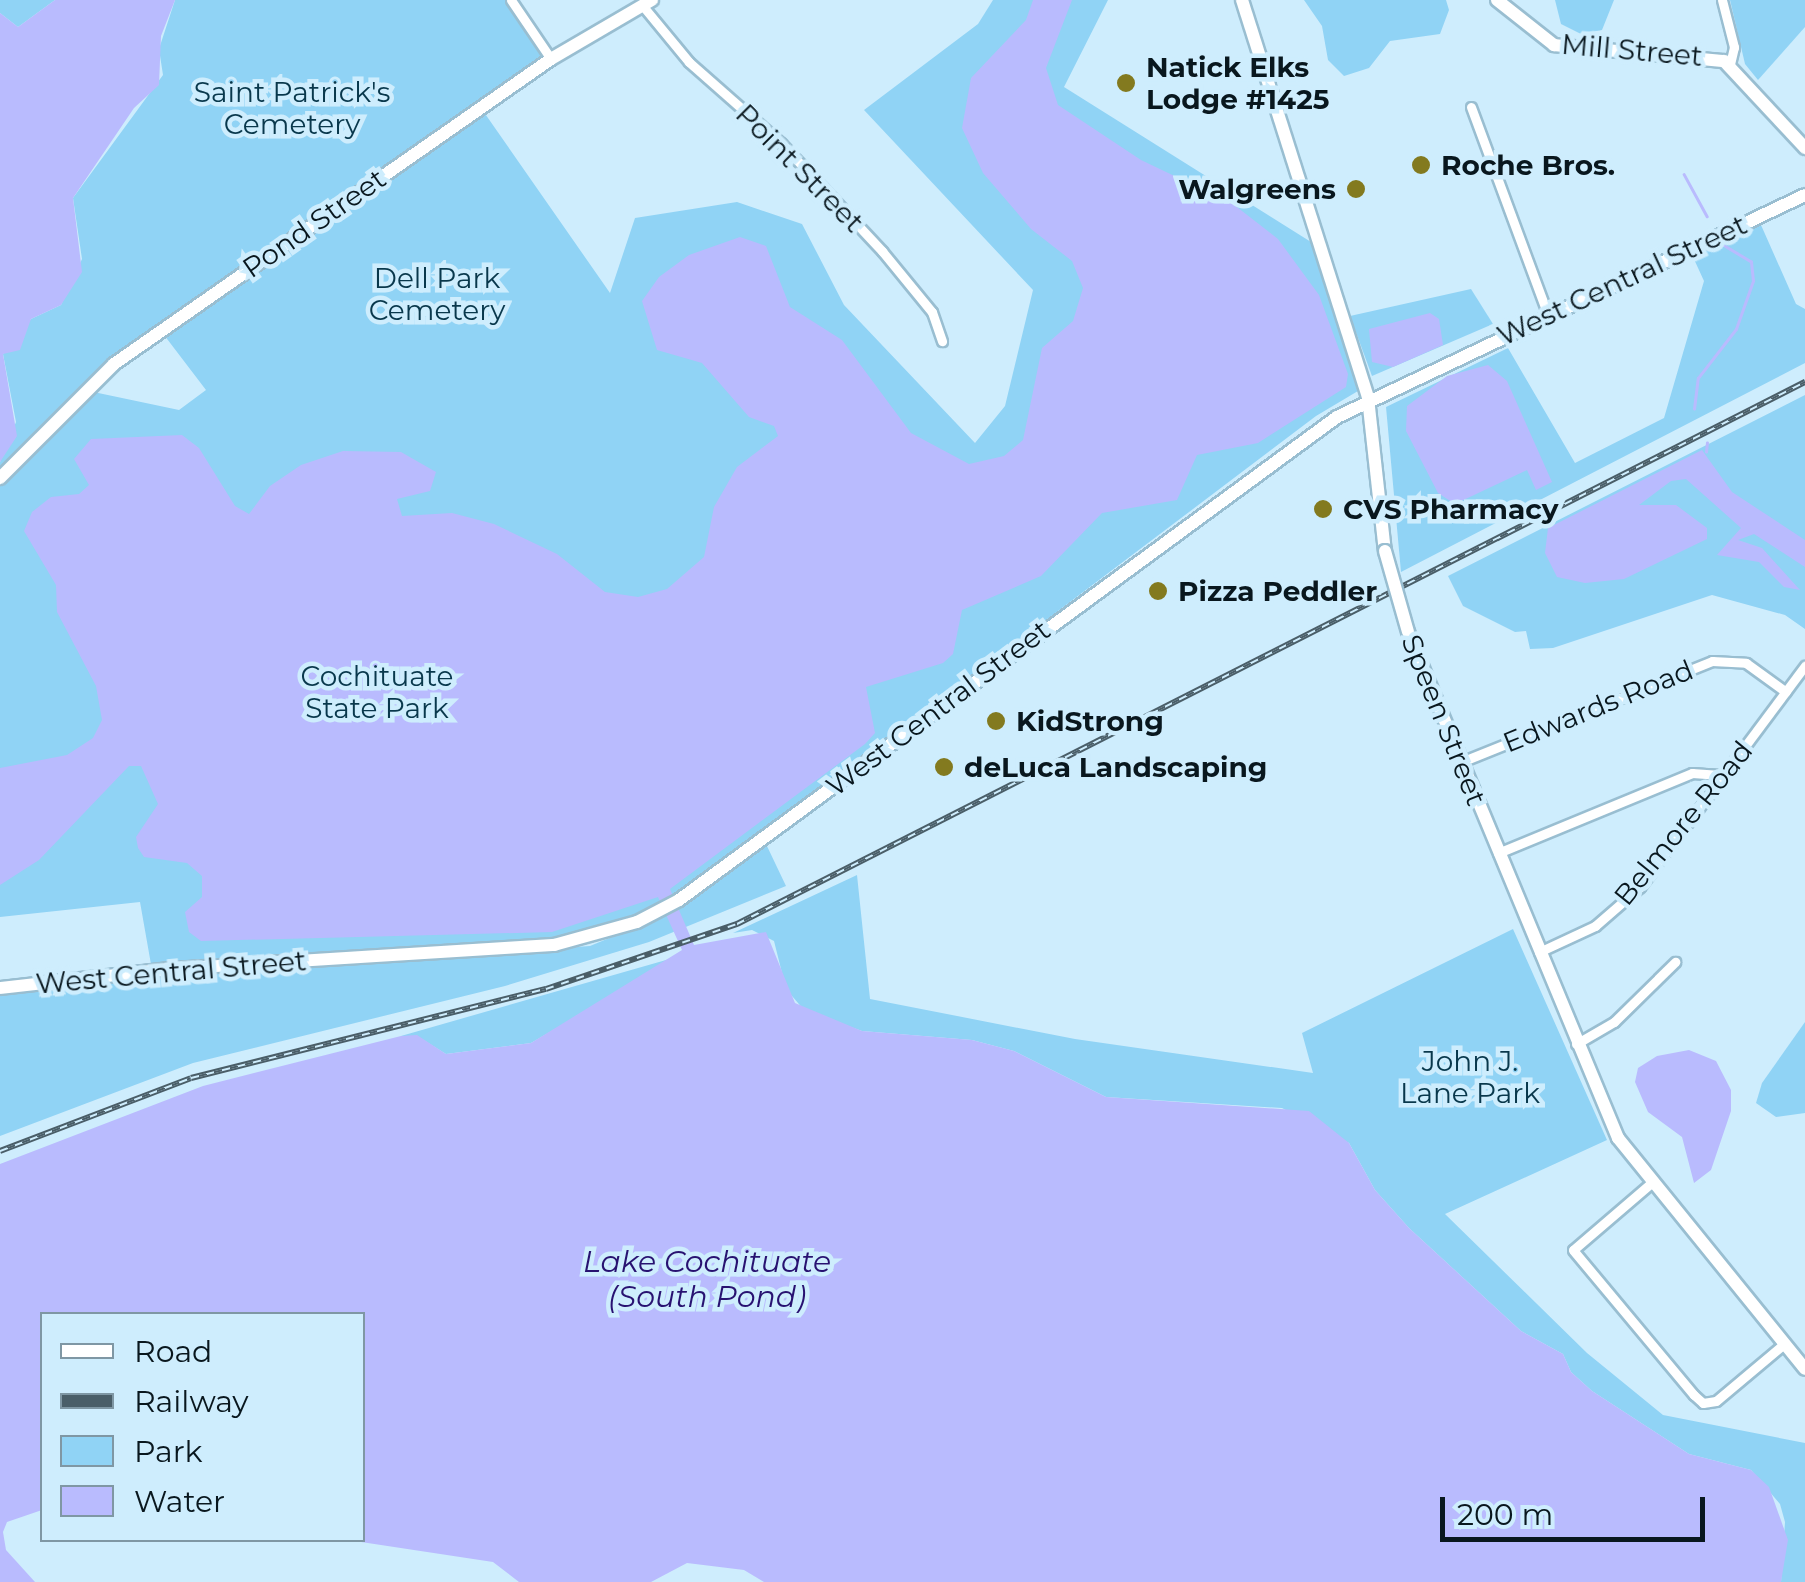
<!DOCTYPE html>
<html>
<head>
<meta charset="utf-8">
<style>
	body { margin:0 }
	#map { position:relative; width:1805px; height:1582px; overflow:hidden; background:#ceedfd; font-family:Montserrat,sans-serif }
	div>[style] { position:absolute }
	.green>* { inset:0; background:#90d3f5 }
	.water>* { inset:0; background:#b9bbfe }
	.stream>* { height:2.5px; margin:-1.25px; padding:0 1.25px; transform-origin:1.25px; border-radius:1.25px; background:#b9bbfe }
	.roads { filter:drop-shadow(2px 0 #99bed1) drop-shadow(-2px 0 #99bed1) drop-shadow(0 2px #99bed1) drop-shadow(0 -2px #99bed1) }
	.street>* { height:9px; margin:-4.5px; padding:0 4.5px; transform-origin:4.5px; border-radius:4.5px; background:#fff }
	.secondary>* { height:12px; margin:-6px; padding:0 6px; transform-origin:6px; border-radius:6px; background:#fff }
	.rail>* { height:6px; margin-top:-3px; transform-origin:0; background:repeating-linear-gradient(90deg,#ceedfd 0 8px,#4a5e68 0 16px); box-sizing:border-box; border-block:2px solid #4a5e68 }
	.bridges { filter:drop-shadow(2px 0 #99bed1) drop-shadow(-2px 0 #99bed1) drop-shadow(0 2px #99bed1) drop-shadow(0 -2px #99bed1) }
	.secondary-bridge>* { height:12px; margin:-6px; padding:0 6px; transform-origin:6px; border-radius:6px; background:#fff }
	.dots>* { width:28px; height:28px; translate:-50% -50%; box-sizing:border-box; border:5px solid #ceedfd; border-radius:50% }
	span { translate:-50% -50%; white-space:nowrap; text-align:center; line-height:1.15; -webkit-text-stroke:9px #ceedfd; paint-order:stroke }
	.street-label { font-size:28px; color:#09171e }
	.poi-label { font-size:28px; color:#09171e; font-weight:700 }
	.left { translate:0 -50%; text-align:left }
	.right { translate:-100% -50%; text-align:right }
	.park-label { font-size:28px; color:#09384c }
	.water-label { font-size:30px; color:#281271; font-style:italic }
	.legend { position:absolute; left:40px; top:1312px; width:325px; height:230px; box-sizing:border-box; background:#ceedfd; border:2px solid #7f97a4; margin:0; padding:12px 18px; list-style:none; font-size:30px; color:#09171e }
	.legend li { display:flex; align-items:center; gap:20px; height:50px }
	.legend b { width:50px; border:2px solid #7f97a4 }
	.scale { position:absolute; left:1440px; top:1497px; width:265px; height:45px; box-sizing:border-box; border:5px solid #09171e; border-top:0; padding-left:12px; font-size:30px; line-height:35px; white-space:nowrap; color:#09171e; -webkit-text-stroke:8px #ceedfd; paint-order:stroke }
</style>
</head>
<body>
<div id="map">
	<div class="green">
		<i style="clip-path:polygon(0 0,55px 0,18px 27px,0 13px)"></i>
		<i style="clip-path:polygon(evenodd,175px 0,511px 0,551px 59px,481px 108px,610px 293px,635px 218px,737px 202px,802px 224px,844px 305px,975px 443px,1005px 406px,1033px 290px,864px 110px,978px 24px,993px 0,1108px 0,1064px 87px,1311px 242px,1358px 391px,1316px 416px,668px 906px,576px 941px,152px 970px,140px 902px,0 917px,0 462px,16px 422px,3px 354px,31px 319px,61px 305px,82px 259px,73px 198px,163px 75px,159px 49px,175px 0,161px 331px,206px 390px,179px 410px,84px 390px,161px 331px)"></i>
		<i style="clip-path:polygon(1304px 0,1446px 0,1449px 10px,1440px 34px,1390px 41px,1369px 68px,1344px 76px,1328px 60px,1322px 26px)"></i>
		<i style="clip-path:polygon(1555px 0,1614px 0,1602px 30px,1581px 34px,1561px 24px)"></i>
		<i style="clip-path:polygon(1730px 0,1805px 0,1805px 27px,1758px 80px,1745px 64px)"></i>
		<i style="clip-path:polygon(1761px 225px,1796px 304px,1805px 309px,1805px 363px,1401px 572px,1386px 407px,1508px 348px,1575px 463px,1664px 418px,1704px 281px,1693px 257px)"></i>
		<i style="clip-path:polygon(1471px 289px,1493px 324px,1372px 376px,1350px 316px)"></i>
		<i style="clip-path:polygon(1805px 395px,1805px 629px,1785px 615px,1712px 595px,1553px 648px,1530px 649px,1526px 631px,1515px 632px,1463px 606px,1448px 576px)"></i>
		<i style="clip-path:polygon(766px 844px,786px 886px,649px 942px,505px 986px,193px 1063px,0 1136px,0 995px,170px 975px,590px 946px,672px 912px)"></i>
		<i style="clip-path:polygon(857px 875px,870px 999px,1075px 1039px,1313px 1073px,1302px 1033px,1513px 929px,1607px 1140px,1445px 1214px,1587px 1353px,1663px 1415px,1805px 1443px,1805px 1582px,1781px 1582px,1785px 1522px,1780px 1504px,1751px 1470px,1689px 1454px,1592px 1391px,1571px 1372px,1563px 1354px,1521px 1331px,1409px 1228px,1375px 1190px,1349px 1143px,1282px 1108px,1106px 1097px,1014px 1051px,972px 1040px,862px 1031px,804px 1010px,786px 989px,774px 941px,752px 930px,733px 933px)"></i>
		<i style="clip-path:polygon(680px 956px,531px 1043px,446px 1054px,417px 1036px,401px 1036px)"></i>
		<i style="clip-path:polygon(1805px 1022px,1805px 1113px,1776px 1117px,1756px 1103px,1762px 1083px)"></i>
	</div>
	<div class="water">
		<i style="clip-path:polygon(55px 0,175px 0,161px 36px,159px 85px,134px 108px,73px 198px,82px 272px,61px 305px,31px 319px,20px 350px,3px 354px,17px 436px,0 462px,0 13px,18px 27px)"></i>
		<i style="clip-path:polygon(1033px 0,1072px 0,1046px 68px,1058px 105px,1141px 160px,1233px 204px,1278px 239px,1319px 295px,1348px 374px,1346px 387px,1258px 443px,1197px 455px,1177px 500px,1102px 513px,1041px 576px,962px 610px,953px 654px,943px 663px,866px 687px,875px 733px,865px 744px,670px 889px,694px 945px,766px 932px,795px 1003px,862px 1031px,972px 1040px,1014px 1051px,1106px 1097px,1309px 1111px,1349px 1143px,1375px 1190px,1409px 1228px,1521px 1331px,1563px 1354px,1571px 1372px,1592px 1391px,1689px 1454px,1751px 1470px,1769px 1487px,1788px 1540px,1781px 1582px,764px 1582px,744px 1570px,687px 1563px,651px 1582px,519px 1582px,493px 1562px,348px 1540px,362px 1540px,362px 1314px,42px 1314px,42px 1510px,7px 1522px,3px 1532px,6px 1550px,35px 1582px,0 1582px,0 1164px,203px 1086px,401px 1036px,417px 1035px,446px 1054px,531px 1043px,682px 950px,658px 897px,552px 932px,201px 941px,189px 932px,185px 912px,202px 897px,202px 876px,187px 863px,144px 857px,138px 848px,136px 837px,158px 804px,141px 766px,129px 766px,39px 860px,0 885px,0 768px,67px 755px,93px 738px,102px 720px,96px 686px,57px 612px,56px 585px,24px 531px,32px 512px,51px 497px,79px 494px,89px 485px,74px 459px,91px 439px,182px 435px,199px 448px,235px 506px,249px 514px,270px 486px,301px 465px,343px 451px,401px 452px,436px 472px,430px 491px,397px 499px,402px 516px,452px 513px,494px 524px,557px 554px,605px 592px,638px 597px,667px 589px,704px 557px,714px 507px,737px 467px,778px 436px,774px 426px,749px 417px,702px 363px,657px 350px,642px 301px,659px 277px,689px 255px,740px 237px,766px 246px,790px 307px,842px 340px,911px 433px,969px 464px,1004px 456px,1023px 440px,1042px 348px,1073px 321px,1083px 288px,1072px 261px,1031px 229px,983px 173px,962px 128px,971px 78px,1026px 20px)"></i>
		<i style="clip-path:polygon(1430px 313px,1439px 319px,1443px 345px,1393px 367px,1372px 362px,1369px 329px)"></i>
		<i style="clip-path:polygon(1488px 365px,1507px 381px,1552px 482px,1536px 490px,1527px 470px,1455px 504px,1438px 493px,1406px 431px,1407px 406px,1447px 376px)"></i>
		<i style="clip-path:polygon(1702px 450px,1732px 492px,1805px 540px,1805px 567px,1754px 534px,1738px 540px,1762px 548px,1800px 590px,1784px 587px,1759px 562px,1717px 555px,1741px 528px,1686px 479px,1671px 481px,1639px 505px,1676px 505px,1707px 528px,1707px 539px,1624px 579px,1585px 583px,1557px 577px,1545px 553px,1548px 528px)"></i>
		<i style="clip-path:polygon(1689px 1050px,1716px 1061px,1731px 1090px,1731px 1111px,1711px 1170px,1694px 1183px,1682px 1137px,1648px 1112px,1635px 1082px,1638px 1068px,1657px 1056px)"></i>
	</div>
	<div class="stream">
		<i style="left:1684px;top:174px;width:48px;rotate:61.3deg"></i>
		<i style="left:1694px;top:409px;width:31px;rotate:-83deg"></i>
		<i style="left:1698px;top:378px;width:62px;rotate:-52.2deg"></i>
		<i style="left:1736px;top:329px;width:51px;rotate:-70.5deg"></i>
		<i style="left:1753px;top:281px;width:19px;rotate:-96deg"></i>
		<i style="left:1751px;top:262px;width:31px;rotate:-149deg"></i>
		<i style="left:1706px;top:452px;width:9px;rotate:-84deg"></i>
	</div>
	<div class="roads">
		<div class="street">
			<i style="left:511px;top:0;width:71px;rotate:55.9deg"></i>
			<i style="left:1722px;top:0;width:49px;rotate:75.7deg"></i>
			<i style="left:1734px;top:47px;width:18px;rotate:103deg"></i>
			<i style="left:642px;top:5px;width:74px;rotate:50.5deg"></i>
			<i style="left:689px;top:62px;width:123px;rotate:41.4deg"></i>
			<i style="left:781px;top:143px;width:148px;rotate:46.9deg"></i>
			<i style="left:882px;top:251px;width:79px;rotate:50.7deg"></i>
			<i style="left:932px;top:312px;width:31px;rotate:71deg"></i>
			<i style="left:1471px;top:107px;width:222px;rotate:69.7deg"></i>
			<i style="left:1461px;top:762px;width:271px;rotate:-21.9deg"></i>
			<i style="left:1712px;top:661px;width:34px;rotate:3deg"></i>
			<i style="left:1746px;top:663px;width:49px;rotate:35.9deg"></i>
			<i style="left:1498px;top:853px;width:210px;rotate:-22.4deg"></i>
			<i style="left:1692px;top:773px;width:32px;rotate:4deg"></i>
			<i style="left:1539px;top:952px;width:62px;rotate:-24.9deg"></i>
			<i style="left:1595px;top:926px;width:60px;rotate:-40.9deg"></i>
			<i style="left:1640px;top:887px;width:276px;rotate:-53.3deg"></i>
			<i style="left:1576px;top:1044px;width:44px;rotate:-30.1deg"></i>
			<i style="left:1614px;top:1022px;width:86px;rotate:-44.5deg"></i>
			<i style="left:1650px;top:1184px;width:101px;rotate:139.4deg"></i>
			<i style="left:1573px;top:1250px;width:189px;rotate:50.2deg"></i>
			<i style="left:1694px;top:1395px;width:12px;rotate:42deg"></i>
			<i style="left:1703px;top:1403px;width:13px;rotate:-9deg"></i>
			<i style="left:1716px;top:1401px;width:89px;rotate:-40deg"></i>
		</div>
		<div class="secondary">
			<i style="left:1242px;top:0;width:417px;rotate:72.4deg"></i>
			<i style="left:1368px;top:398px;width:154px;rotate:83.7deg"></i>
			<i style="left:1497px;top:0;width:73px;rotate:38.3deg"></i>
			<i style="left:1554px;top:45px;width:171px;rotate:5.4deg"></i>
			<i style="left:1724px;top:61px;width:119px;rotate:47deg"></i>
			<i style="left:0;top:478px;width:161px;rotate:-45deg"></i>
			<i style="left:114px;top:364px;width:533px;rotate:-34.91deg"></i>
			<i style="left:551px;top:59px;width:117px;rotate:-30.3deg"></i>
			<i style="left:1408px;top:632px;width:548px;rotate:67.46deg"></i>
			<i style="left:1618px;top:1138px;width:297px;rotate:51deg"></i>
			<i style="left:0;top:988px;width:171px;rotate:-6.4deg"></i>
			<i style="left:170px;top:969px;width:385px;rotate:-3.6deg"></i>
			<i style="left:554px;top:945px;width:86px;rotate:-15.5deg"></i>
			<i style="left:637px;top:922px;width:47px;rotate:-27.6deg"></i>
			<i style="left:679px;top:900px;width:816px;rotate:-36.28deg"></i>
			<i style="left:1337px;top:417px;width:518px;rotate:-25.38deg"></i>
		</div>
	</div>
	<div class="rail">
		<i style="left:0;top:1151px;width:204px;rotate:-20.9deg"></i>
		<i style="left:191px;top:1078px;width:366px;rotate:-14.1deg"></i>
		<i style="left:546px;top:989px;width:202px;rotate:-18.8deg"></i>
		<i style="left:737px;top:924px;width:1198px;rotate:-26.91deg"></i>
	</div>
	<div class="bridges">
		<div class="secondary-bridge">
			<i style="left:1385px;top:551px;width:84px;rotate:74.1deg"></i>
		</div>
	</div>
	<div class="dots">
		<i style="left:1126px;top:83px;background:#837a1f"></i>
		<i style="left:1421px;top:165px;background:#837a1f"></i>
		<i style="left:1356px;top:189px;background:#837a1f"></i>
		<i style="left:1323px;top:509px;background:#837a1f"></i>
		<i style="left:1158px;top:591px;background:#837a1f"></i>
		<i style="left:996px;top:721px;background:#837a1f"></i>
		<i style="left:944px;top:767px;background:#837a1f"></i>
	</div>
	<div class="street-label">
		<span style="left:1632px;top:50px;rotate:5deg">Mill Street</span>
		<span style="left:800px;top:168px;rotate:45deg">Point Street</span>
		<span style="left:314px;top:223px;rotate:-35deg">Pond Street</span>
		<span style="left:1622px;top:280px;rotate:-25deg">West Central Street</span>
		<span style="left:1598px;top:706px;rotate:-22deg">Edwards Road</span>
		<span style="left:938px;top:708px;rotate:-37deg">West Central Street</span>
		<span style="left:1444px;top:720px;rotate:68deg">Speen Street</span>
		<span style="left:1683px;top:823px;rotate:-51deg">Belmore Road</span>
		<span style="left:171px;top:972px;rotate:-5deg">West Central Street</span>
	</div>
	<div class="poi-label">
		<span class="left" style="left:1146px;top:83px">Natick Elks<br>Lodge #1425</span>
		<span class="left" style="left:1441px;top:165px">Roche Bros.</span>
		<span class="right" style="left:1336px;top:189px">Walgreens</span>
		<span class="left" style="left:1343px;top:509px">CVS Pharmacy</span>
		<span class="left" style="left:1178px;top:591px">Pizza Peddler</span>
		<span class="left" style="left:1016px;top:721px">KidStrong</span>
		<span class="left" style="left:964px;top:767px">deLuca Landscaping</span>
	</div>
	<div class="park-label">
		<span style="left:292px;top:108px">Saint Patrick's<br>Cemetery</span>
		<span style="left:437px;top:294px">Dell Park<br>Cemetery</span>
		<span style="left:377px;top:692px">Cochituate<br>State Park</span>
		<span style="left:1470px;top:1077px">John J.<br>Lane Park</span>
	</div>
	<div class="water-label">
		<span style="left:707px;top:1279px">Lake Cochituate<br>(South Pond)</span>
	</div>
	<ul class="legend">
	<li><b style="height:12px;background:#fff"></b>Road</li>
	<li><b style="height:12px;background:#4a5e68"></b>Railway</li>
	<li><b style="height:28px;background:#90d3f5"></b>Park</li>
	<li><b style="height:28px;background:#b9bbfe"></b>Water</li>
	</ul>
	<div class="scale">200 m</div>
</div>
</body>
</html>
